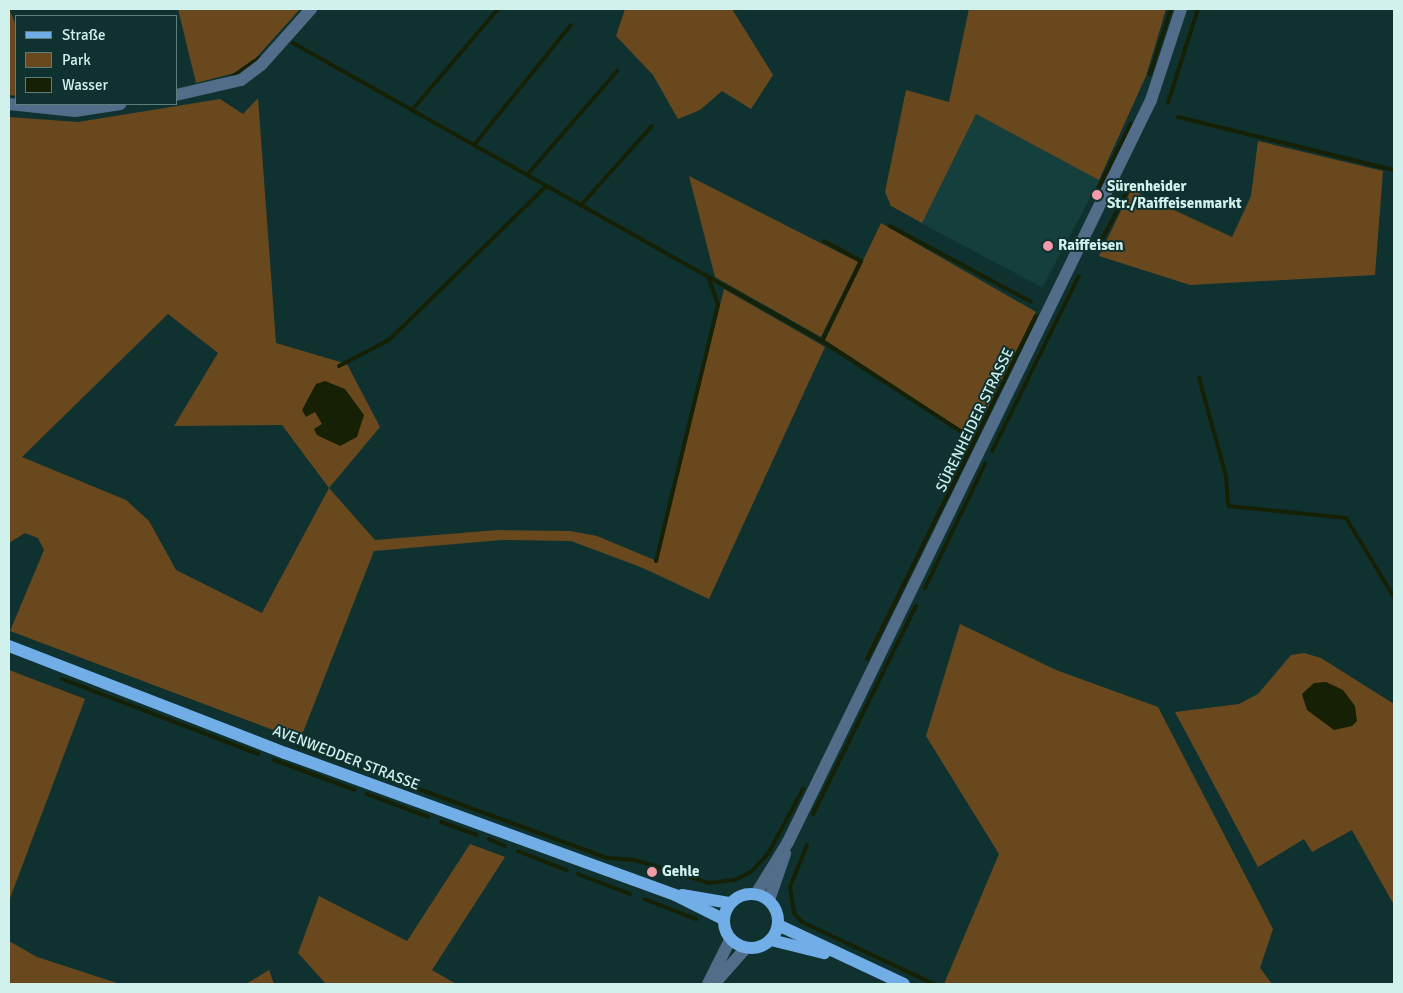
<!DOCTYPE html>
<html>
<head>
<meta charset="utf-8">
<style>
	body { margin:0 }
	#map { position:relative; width:1403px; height:993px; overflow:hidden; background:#0f3230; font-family:Signika,sans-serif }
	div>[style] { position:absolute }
	.built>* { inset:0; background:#143f3c; transform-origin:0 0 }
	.green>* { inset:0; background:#6a481e }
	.water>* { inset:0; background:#152005 }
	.stream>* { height:4px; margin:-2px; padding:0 2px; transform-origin:2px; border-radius:2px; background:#152005 }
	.minor>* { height:12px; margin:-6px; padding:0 6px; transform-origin:6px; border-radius:6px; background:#516d89 }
	.major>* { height:12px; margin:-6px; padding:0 6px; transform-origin:6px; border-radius:6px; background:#71ade7 }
	.major>.ring { margin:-6px; padding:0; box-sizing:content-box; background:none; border:12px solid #71ade7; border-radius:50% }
	.dots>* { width:14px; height:14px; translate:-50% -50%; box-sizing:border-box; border:2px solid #0f3230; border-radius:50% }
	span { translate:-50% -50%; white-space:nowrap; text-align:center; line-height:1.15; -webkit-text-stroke:4px #0f3230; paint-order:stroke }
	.poi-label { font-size:15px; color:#d1f1ed; font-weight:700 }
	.left { translate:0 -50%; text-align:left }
	.street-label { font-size:15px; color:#d1f1ed }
	.frame { position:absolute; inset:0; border:10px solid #d1f1ed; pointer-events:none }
	.legend { position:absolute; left:15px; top:15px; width:162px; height:90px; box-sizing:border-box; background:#0f3230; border:1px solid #5d7e7c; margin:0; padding:6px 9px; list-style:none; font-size:15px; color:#d1f1ed }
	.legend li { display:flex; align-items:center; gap:10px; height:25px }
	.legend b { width:25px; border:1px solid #5d7e7c }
</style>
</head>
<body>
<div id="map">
	<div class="built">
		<i style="left:976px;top:114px;width:140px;height:122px;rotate:28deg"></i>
	</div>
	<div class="green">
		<i style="clip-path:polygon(9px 9px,16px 25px,16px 96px,9px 95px)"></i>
		<i style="clip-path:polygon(178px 9px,300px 9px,255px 59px,235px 73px,196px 83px)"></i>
		<i style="clip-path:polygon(625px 9px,732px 9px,773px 75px,751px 109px,722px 91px,700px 110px,678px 119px,653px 75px,616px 36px)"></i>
		<i style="clip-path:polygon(969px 9px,1166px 9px,1146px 76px,1099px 180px,976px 114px,922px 223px,891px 206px,885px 192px,906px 90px,949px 102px)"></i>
		<i style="clip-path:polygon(evenodd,258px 98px,276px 343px,347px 364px,380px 427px,329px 488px,375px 540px,498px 530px,570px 531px,597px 536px,657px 561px,724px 289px,825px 347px,709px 599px,643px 568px,571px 541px,502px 540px,374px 551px,300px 740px,10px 631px,44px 550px,38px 538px,25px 533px,9px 543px,9px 117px,78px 122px,220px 99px,243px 114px,258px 98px,168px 314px,218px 353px,174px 426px,282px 425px,329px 488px,262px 613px,176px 570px,149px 521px,126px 500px,22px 457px,168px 314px)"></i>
		<i style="clip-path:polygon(1258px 141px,1383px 171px,1375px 275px,1190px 285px,1099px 256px,1131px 190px,1232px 237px,1251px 196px)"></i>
		<i style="clip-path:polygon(689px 176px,858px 262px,821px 337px,715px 277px)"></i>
		<i style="clip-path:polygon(881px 223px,1036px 312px,973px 437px,825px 340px)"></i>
		<i style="clip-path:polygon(960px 624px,1056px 670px,1158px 707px,1273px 929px,1260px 968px,1272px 984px,944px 984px,999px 854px,926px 736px)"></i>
		<i style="clip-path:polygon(1304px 653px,1321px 658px,1394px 704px,1394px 905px,1352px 830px,1312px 852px,1304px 839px,1258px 867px,1175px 712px,1239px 704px,1258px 694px,1291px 655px)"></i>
		<i style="clip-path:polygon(9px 670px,85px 699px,9px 901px)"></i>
		<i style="clip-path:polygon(470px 844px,505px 857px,432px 970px,456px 984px,326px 984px,298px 953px,319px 896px,407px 941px)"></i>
		<i style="clip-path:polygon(9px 941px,37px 957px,120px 984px,9px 984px)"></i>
		<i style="clip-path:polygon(269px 970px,274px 984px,246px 984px)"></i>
	</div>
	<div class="water">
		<i style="clip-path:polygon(325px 381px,345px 389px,364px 415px,357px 437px,340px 446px,317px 435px,314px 429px,322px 424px,315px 412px,306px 417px,302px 410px,316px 384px)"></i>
		<i style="clip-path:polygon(1326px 682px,1343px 690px,1355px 706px,1357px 721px,1352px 726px,1334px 730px,1307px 710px,1302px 694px,1314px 683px)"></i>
	</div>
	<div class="stream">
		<i style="left:293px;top:43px;width:607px;rotate:29.39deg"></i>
		<i style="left:822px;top:341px;width:181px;rotate:33.1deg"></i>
		<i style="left:1150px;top:74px;width:68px;rotate:-72.1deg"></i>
		<i style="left:232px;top:77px;width:33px;rotate:-35deg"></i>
		<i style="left:1168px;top:103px;width:99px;rotate:-72.3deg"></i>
		<i style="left:412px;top:110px;width:133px;rotate:-49.6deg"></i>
		<i style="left:1178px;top:117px;width:222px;rotate:13.8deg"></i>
		<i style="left:474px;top:145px;width:154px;rotate:-51.1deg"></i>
		<i style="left:527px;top:175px;width:138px;rotate:-49.1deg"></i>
		<i style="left:1095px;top:195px;width:80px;rotate:-63.4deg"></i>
		<i style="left:581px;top:205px;width:106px;rotate:-48.1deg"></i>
		<i style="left:890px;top:226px;width:160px;rotate:28.3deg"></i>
		<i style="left:1097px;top:249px;width:67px;rotate:-62.3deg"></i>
		<i style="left:822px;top:341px;width:89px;rotate:-64deg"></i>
		<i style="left:861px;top:261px;width:42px;rotate:-151.6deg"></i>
		<i style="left:339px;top:366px;width:56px;rotate:-27.5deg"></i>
		<i style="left:389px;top:340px;width:220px;rotate:-44.4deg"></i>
		<i style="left:1199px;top:378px;width:102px;rotate:74.6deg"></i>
		<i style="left:1226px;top:476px;width:30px;rotate:86deg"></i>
		<i style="left:1228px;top:506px;width:119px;rotate:5.8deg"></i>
		<i style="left:1346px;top:518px;width:92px;rotate:58.7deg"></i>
		<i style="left:992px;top:451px;width:195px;rotate:-63.6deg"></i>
		<i style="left:656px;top:561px;width:264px;rotate:-76.4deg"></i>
		<i style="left:718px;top:304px;width:30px;rotate:-110deg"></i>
		<i style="left:925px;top:588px;width:138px;rotate:-64.2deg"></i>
		<i style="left:867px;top:659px;width:382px;rotate:-63.8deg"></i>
		<i style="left:62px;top:679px;width:210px;rotate:20.9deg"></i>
		<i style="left:296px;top:744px;width:332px;rotate:20.1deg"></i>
		<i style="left:608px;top:858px;width:27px;rotate:4deg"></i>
		<i style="left:635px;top:860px;width:77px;rotate:17.3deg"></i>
		<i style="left:709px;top:883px;width:26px;rotate:-7deg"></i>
		<i style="left:735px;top:880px;width:18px;rotate:-27deg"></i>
		<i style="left:751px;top:872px;width:25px;rotate:-47deg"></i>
		<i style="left:768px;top:854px;width:74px;rotate:-61.7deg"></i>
		<i style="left:274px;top:760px;width:86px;rotate:20.3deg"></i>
		<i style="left:367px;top:794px;width:65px;rotate:20.7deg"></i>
		<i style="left:813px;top:814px;width:232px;rotate:-63.7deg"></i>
		<i style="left:441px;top:822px;width:38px;rotate:20deg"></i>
		<i style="left:489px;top:839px;width:17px;rotate:24deg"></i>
		<i style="left:807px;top:845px;width:45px;rotate:112deg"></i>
		<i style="left:790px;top:887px;width:26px;rotate:81deg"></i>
		<i style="left:794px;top:913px;width:12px;rotate:48deg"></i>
		<i style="left:802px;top:922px;width:146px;rotate:25.2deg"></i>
		<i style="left:518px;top:851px;width:52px;rotate:21.6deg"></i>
		<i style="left:578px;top:874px;width:56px;rotate:21deg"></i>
		<i style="left:644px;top:899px;width:56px;rotate:21deg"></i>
	</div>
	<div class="minor">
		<i style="left:176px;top:95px;width:67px;rotate:-13deg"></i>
		<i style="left:241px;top:80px;width:26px;rotate:-37deg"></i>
		<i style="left:262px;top:64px;width:74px;rotate:-48.3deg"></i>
		<i style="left:9px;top:104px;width:66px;rotate:6.1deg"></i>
		<i style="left:75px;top:111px;width:46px;rotate:-8.8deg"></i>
		<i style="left:756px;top:894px;width:61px;rotate:-58.4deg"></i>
		<i style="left:788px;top:842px;width:826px;rotate:-63.93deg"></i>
		<i style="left:1151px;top:100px;width:96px;rotate:-71.8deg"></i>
		<i style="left:769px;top:900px;width:49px;rotate:-70.8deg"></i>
		<i style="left:708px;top:984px;width:49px;rotate:-63.4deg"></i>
		<i style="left:714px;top:984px;width:48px;rotate:-48.4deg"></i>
	</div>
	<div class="major">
		<i style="left:9px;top:646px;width:296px;rotate:21.2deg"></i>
		<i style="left:285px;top:753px;width:415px;rotate:20deg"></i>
		<i style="left:675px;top:895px;width:54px;rotate:26.6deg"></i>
		<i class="ring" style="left:724px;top:894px;width:42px;height:42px"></i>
		<i style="left:682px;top:895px;width:49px;rotate:9.5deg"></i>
		<i style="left:778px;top:925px;width:139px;rotate:25.1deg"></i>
		<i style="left:771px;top:940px;width:55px;rotate:13.8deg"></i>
	</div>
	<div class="dots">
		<i style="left:1097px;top:195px;background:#f39aaa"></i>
		<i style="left:1048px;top:246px;background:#f39aaa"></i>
		<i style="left:652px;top:872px;background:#f39aaa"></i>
	</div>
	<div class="poi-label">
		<span class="left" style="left:1107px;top:195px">Sürenheider<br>Str./Raiffeisenmarkt</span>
		<span class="left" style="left:1058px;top:246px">Raiffeisen</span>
		<span class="left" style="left:662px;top:872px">Gehle</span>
	</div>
	<div class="street-label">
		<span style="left:975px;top:420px;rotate:-64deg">SÜRENHEIDER STRASSE</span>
		<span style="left:346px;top:758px;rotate:21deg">AVENWEDDER STRASSE</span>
	</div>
	<div class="frame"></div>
	<ul class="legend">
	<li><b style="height:6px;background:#71ade7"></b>Straße</li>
	<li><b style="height:14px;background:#6a481e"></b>Park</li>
	<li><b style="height:14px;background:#152005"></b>Wasser</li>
	</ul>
</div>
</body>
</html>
